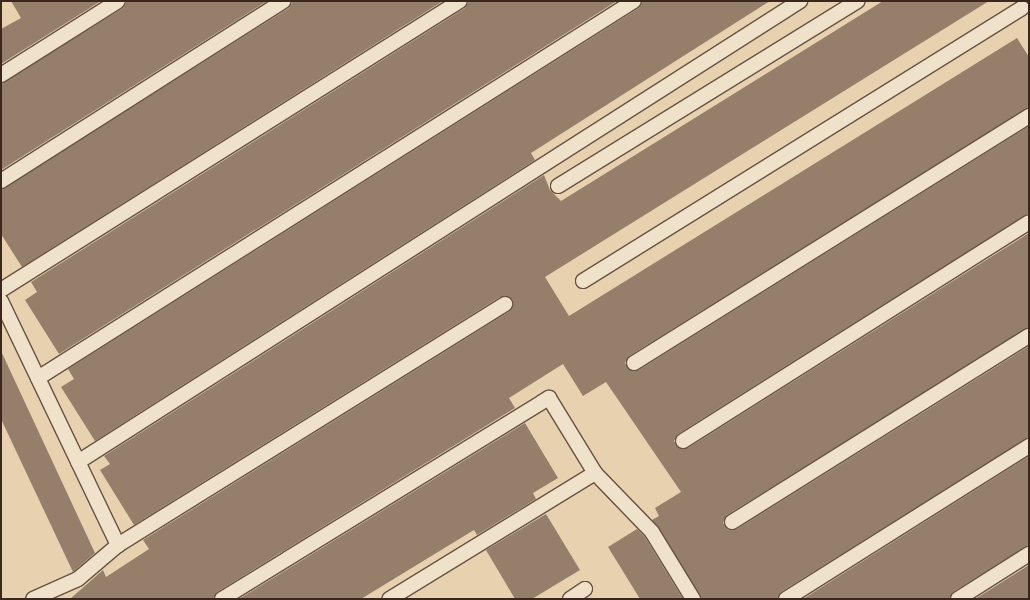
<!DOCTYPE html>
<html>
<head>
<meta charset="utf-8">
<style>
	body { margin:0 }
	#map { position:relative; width:1030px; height:600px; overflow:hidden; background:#e8d1af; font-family:Vollkorn,serif }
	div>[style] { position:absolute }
	.building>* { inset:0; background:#957f6a }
	.roads { filter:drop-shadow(1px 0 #665244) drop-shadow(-1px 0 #665244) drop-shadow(0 1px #665244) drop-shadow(0 -1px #665244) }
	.lane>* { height:14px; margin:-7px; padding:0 7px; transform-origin:7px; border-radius:7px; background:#f0e1cb }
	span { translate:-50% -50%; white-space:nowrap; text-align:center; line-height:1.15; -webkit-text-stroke:4px #f0e1cb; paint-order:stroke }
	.frame { position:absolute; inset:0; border:2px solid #3b2720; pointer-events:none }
</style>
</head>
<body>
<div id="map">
	<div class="building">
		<i style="clip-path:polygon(11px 1px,101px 1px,1px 64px,1px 29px,21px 18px)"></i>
		<i style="clip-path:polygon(127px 1px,267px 1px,1px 170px,1px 84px,123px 8px)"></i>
		<i style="clip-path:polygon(293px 1px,443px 1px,22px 267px,1px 234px,1px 190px,289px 8px)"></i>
		<i style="clip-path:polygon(469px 1px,617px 1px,59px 354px,25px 300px,37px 292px,31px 282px,465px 8px)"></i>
		<i style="clip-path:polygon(643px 1px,770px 1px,531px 153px,535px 160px,95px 441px,61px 387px,74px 379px,68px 369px,639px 8px)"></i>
		<i style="clip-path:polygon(883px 1px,989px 1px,545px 277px,569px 316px,1017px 38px,1029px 57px,1029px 107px,629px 356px,625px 363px,630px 370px,639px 370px,1029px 126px,1029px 213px,678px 434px,674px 441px,679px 448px,688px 448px,1029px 233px,1029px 327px,727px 515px,723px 523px,728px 530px,737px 529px,1029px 346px,1029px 437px,781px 592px,777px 599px,702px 599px,652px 520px,659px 516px,655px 508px,681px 492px,606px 382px,583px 396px,563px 364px,509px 398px,515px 408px,217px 592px,213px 599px,70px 599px,103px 570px,106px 577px,149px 549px,143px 540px,510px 311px,513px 300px,500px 297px,134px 525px,100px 470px,110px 464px,104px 456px,544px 175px,550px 190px,561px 201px)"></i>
		<i style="clip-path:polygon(1px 351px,95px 553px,73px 572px,1px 419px)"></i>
		<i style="clip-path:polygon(525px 423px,558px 478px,533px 493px,536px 499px,477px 535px,474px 530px,361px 599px,239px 599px)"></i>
		<i style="clip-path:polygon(1029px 456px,1029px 545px,953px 592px,949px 599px,803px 599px)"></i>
		<i style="clip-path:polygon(546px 514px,580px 570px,532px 599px,515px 599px,486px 550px)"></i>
		<i style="clip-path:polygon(637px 529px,645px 537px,683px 599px,640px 599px,608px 547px)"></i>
		<i style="clip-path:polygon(1029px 565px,1029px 599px,975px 599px)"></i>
	</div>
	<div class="roads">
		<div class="lane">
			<i style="left:1px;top:75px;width:138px;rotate:-32.3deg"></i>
			<i style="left:1px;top:181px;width:335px;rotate:-32.5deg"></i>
			<i style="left:558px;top:186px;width:352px;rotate:-31.7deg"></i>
			<i style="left:583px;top:281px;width:517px;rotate:-31.88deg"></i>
			<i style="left:1px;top:290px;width:542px;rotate:-32.2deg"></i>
			<i style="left:1px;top:301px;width:271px;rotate:64.4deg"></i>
			<i style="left:118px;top:545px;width:52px;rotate:139.6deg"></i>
			<i style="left:78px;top:579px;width:49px;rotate:156deg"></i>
			<i style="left:634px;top:363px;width:466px;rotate:-32deg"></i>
			<i style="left:38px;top:378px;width:705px;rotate:-32.32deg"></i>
			<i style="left:683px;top:441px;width:409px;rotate:-32.3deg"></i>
			<i style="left:78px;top:462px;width:857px;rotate:-32.56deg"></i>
			<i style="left:595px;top:473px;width:82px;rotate:46deg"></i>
			<i style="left:652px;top:532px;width:79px;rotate:58.5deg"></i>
			<i style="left:732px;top:522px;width:350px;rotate:-32.1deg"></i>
			<i style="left:118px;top:545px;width:456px;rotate:-31.9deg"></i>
			<i style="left:222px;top:599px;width:384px;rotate:-31.6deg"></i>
			<i style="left:549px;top:398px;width:88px;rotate:58.5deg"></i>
			<i style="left:595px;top:473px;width:241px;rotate:148.5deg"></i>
			<i style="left:570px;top:599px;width:18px;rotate:-34deg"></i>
			<i style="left:786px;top:599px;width:287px;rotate:-32.2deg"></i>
			<i style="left:958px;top:599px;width:84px;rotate:-32.4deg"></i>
		</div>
	</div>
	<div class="frame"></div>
</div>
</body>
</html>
